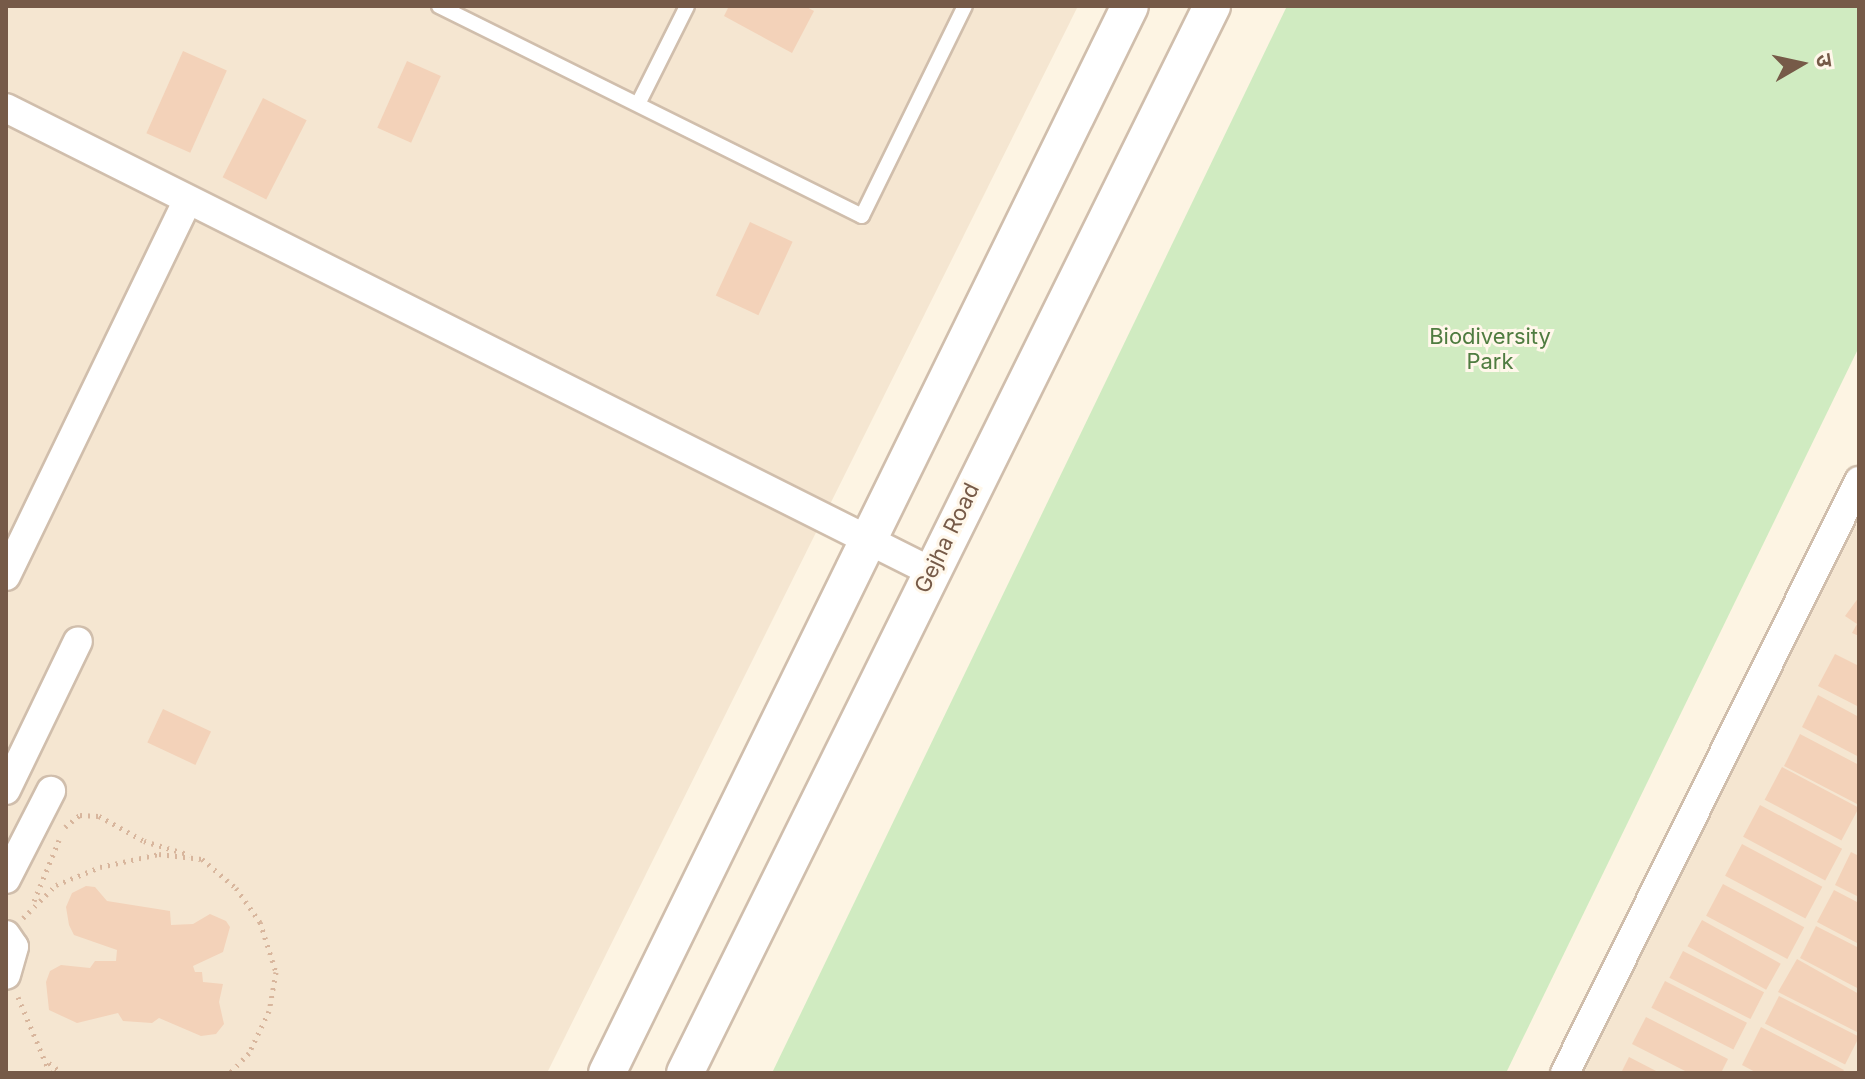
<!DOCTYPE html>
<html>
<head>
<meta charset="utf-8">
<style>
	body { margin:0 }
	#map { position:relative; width:1865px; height:1079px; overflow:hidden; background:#fdf4e3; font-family:Inter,"Noto Sans Devanagari",sans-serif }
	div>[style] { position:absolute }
	.residential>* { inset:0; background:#f5e6d1 }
	.green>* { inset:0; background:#d0ebc1 }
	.building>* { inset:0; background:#f3d2b9; transform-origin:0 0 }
	.path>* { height:5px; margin-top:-2.5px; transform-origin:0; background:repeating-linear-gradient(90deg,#d8b69d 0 2px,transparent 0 8px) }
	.roads { filter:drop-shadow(2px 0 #d0beac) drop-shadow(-2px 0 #d0beac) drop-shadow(0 2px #d0beac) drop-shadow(0 -2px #d0beac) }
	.service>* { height:14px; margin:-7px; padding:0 7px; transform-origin:7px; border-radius:7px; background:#fff }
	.minor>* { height:28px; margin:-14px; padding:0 14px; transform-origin:14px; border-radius:14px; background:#fff }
	.tertiary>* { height:36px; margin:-18px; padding:0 18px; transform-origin:18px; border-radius:18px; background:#fff }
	span { translate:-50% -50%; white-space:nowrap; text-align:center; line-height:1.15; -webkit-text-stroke:6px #fff7ea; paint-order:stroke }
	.park-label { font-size:22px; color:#4f7c40 }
	.street-label { font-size:22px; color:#765a48 }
	.frame { position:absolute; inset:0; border:8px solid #765a48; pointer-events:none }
	.north { position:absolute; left:1761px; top:24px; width:80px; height:80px; -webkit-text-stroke:6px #fff7ea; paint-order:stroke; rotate:81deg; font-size:22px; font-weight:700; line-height:32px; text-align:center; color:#765a48 }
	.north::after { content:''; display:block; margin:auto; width:28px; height:36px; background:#765a48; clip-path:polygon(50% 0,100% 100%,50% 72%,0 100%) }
</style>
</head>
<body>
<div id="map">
	<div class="residential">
		<i style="clip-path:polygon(6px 6px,1078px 6px,547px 1073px,6px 1073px)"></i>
		<i style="clip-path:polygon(1859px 502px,1859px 1073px,1576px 1073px)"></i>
	</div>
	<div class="green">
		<i style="clip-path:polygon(1287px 6px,1859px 6px,1859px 347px,1506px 1073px,772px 1073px)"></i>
	</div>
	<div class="building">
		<i style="clip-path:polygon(729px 6px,805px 6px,814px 11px,792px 53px,724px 16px)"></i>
		<i style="left:183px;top:51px;width:48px;height:90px;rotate:24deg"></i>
		<i style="left:407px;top:61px;width:37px;height:73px;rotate:24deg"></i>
		<i style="left:263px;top:98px;width:49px;height:89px;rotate:27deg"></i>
		<i style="left:750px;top:222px;width:47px;height:81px;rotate:25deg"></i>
		<i style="clip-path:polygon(1859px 597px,1859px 636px,1852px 633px,1857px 624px,1845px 616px)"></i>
		<i style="clip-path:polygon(1835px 654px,1859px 666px,1859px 707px,1818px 686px)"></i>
		<i style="clip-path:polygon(1818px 695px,1859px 717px,1859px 757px,1802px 727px)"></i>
		<i style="left:163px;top:709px;width:53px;height:37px;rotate:25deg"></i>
		<i style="clip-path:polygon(1800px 734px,1859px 765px,1859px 805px,1784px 766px)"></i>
		<i style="left:1782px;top:767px;width:87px;height:37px;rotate:28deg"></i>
		<i style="left:1760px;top:805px;width:93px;height:36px;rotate:28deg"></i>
		<i style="left:1742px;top:844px;width:91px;height:36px;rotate:28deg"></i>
		<i style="clip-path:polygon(1851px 852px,1859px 856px,1859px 897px,1835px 885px)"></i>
		<i style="left:1723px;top:884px;width:92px;height:36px;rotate:28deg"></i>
		<i style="clip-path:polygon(86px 886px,95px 887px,107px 901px,170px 911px,171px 925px,193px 924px,210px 914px,226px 921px,230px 927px,223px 952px,193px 966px,195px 972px,202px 972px,203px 982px,223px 984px,219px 1002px,224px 1024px,216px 1034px,201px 1036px,159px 1018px,152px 1023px,123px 1021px,118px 1013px,77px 1023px,49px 1010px,46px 982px,50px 971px,61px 965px,90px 968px,95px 961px,116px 961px,117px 950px,74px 935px,69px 925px,66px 907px,72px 893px)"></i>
		<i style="clip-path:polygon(1834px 890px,1859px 903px,1859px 944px,1817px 922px)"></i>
		<i style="left:1702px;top:920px;width:90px;height:30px;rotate:29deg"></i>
		<i style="clip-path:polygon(1816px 926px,1859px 948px,1859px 989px,1800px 958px)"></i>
		<i style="left:1683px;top:951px;width:91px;height:30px;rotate:27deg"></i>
		<i style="clip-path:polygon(1797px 959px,1859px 994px,1859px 1033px,1778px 992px)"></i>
		<i style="left:1665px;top:981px;width:92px;height:30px;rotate:27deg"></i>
		<i style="left:1779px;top:996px;width:90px;height:31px;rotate:27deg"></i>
		<i style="clip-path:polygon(1646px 1017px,1728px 1059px,1721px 1073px,1689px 1073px,1632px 1044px)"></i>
		<i style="clip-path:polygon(1761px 1027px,1844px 1070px,1842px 1073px,1757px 1073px,1742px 1065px)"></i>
		<i style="clip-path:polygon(1629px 1057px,1660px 1073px,1621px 1073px)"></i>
	</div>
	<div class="path">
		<i style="left:65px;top:827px;width:19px;rotate:-39deg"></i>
		<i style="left:80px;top:815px;width:19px;rotate:3deg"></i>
		<i style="left:99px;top:816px;width:51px;rotate:29.1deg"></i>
		<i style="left:144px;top:841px;width:48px;rotate:16.9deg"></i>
		<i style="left:34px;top:901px;width:66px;rotate:-67.7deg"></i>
		<i style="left:23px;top:918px;width:47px;rotate:-45deg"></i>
		<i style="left:56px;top:885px;width:48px;rotate:-22.2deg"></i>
		<i style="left:100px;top:867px;width:60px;rotate:-12.4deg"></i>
		<i style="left:159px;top:854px;width:43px;rotate:6.6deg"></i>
		<i style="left:202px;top:859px;width:45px;rotate:40.5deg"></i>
		<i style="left:236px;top:888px;width:42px;rotate:54.8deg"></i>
		<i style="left:260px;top:922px;width:52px;rotate:72.3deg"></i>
		<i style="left:276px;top:972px;width:40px;rotate:100deg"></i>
		<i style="left:269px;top:1011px;width:47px;rotate:115.5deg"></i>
		<i style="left:249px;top:1053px;width:28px;rotate:134deg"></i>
		<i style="left:18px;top:997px;width:82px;rotate:67.2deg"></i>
		<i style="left:49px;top:1063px;width:17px;rotate:36deg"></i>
	</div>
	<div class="roads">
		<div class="service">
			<i style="left:439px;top:6px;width:472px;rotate:26.4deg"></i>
			<i style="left:862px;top:216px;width:234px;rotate:-63.9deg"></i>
			<i style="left:639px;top:102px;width:107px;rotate:-63.4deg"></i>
		</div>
		<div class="minor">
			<i style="left:6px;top:108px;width:1034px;rotate:26.61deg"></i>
			<i style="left:6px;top:576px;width:414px;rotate:-64.2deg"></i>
			<i style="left:6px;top:790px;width:165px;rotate:-64.2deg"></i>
			<i style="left:6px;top:879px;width:99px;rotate:-62.9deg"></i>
			<i style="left:6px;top:935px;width:14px;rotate:56deg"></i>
			<i style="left:14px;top:947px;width:29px;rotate:106deg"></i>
			<i style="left:1565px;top:1073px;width:661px;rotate:-63.59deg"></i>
		</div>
		<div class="tertiary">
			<i style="left:607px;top:1073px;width:1188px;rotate:-63.89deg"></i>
			<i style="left:685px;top:1073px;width:1190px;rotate:-63.71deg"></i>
		</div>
	</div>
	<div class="park-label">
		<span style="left:1490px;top:349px">Biodiversity<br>Park</span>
	</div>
	<div class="street-label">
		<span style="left:947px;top:538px;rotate:-64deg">Gejha Road</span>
	</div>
	<div class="frame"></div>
	<div class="north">उ</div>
</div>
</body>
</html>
